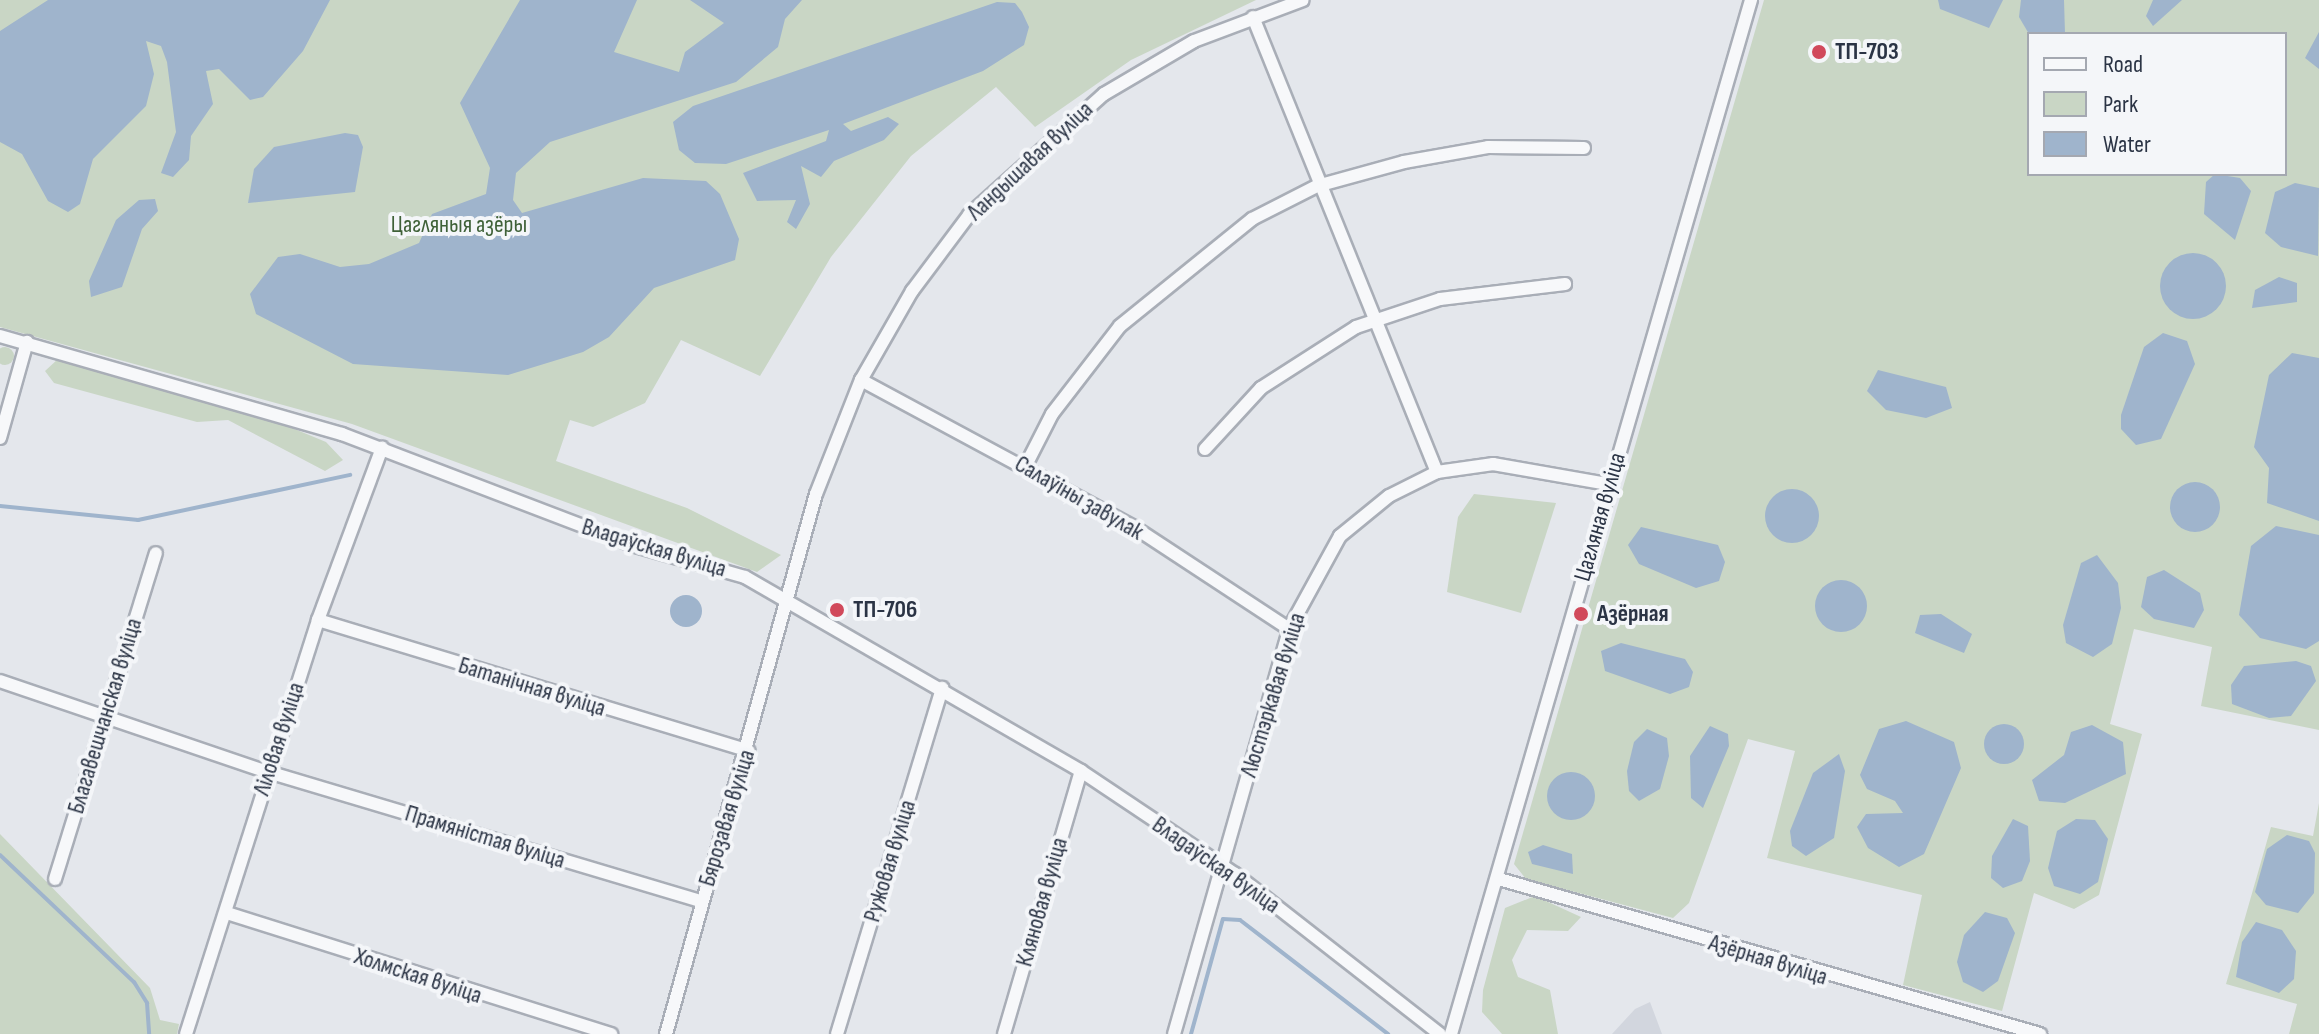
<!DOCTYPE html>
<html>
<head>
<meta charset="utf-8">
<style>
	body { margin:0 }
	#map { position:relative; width:2319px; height:1034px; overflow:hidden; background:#e4e7ec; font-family:"Sofia Sans Condensed",sans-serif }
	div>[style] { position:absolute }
	.built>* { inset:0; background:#d2d6de }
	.green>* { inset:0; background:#c9d6c5 }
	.round { border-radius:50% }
	.water>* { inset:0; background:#9fb4cc }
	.stream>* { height:4px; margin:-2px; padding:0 2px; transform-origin:2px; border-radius:2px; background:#9fb4cc }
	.roads { filter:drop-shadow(2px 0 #a9aeb7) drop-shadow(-2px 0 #a9aeb7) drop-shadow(0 2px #a9aeb7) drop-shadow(0 -2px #a9aeb7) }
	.minor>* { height:12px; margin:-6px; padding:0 6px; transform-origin:6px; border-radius:6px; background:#f7f8fa }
	.dots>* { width:22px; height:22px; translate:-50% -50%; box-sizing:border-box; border:4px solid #f4f6f9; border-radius:50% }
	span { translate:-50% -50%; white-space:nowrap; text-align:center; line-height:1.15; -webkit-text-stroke:8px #f4f6f9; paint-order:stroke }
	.poi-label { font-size:24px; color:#2b3445; font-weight:700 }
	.left { translate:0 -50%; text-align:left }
	.street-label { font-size:24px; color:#2b3445 }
	.park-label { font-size:24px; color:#3f6138 }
	.legend { position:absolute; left:2027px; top:32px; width:260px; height:144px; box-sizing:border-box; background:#f4f6f9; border:2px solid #a4a8b1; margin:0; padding:10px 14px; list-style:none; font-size:24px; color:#2b3445 }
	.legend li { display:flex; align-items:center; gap:16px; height:40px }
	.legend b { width:40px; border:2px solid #a4a8b1 }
</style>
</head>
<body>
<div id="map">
	<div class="built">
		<i style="clip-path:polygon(1650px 1002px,1662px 1034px,1612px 1034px,1635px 1009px)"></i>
	</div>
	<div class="green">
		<i style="clip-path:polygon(0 0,1256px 0,1131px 60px,1035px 127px,996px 87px,911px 156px,831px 257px,760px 376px,681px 340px,645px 403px,593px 427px,570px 420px,556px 461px,687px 508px,781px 555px,757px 572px,352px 424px,0 327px)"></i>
		<i style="clip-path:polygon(evenodd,1764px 0,2319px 0,2319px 730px,2201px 706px,2212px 647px,2134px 629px,2110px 724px,2142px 734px,2099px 895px,2074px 909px,2034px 893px,2002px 1011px,1903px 985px,1922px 895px,1767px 858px,1795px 751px,1748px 739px,1689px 903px,1673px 918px,1526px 879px,1514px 864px,1764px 0,2029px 34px,2285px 34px,2285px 174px,2029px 174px,2029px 34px)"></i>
		<i class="round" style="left:-4px;top:347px;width:18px;height:18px"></i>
		<i style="clip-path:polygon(58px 359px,280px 423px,326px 442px,343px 460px,325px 471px,228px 420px,197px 422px,54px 383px,45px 371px)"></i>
		<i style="clip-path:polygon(1474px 494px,1556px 503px,1521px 613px,1447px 592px,1458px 517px)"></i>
		<i style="clip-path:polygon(2319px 803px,2319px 1034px,2289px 1034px,2297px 1004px,2226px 984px,2271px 827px,2313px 836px)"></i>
		<i style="clip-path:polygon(0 834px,150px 988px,160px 1020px,179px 1024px,177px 1034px,0 1034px)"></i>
		<i style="clip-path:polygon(1535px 896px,1581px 917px,1568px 931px,1527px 930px,1512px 960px,1518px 977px,1550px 990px,1558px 1034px,1502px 1034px,1482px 1012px,1483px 990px,1505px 908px)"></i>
	</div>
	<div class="water">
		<i style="clip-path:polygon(48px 0,330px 0,303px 51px,263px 97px,250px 100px,219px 69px,206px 71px,213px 104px,191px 136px,189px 160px,173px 177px,161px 173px,176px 132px,167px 62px,161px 46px,146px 41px,154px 74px,146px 106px,93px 159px,80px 204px,68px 212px,48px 201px,22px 154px,0 142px,0 31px)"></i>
		<i style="clip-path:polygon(520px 0,637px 0,614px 52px,679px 72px,685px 52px,724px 23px,690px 0,802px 0,785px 19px,778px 47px,736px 82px,550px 142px,516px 173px,513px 200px,522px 213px,643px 178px,706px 181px,720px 194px,739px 239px,735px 260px,654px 288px,609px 337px,583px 352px,508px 375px,353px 364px,256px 314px,250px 294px,278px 257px,300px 254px,340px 267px,369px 264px,419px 243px,432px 214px,486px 194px,490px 168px,460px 103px)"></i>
		<i style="clip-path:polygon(1938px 0,2003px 0,1989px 28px,1940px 9px)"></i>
		<i style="clip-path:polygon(2021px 0,2064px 0,2065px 34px,2029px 34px,2019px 17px)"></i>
		<i style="clip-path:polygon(2153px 0,2182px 0,2153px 26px,2146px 16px)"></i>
		<i style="clip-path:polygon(997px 2px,1015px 3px,1022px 12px,1029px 27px,1024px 45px,983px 71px,843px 124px,851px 131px,888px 117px,899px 124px,884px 140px,834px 161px,821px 177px,801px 166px,810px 204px,796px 229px,787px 222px,796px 200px,757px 201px,743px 173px,826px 141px,829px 130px,726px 164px,695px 163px,679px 150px,673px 122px,693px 106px)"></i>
		<i style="clip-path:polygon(2319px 32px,2319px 69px,2305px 58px)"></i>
		<i style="clip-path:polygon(345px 133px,358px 135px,363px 147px,355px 192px,248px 203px,254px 169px,274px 147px)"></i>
		<i style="clip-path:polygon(2215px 174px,2240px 178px,2251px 191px,2235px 240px,2204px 214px,2206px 182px)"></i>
		<i style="clip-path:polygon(2295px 183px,2319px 188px,2318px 256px,2281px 247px,2265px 233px,2275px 192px)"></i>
		<i style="clip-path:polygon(155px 199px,158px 211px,142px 229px,122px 287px,91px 297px,89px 281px,116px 220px,139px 200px)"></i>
		<i class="round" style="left:2160px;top:253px;width:66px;height:66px"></i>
		<i style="clip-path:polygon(2279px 277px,2297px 283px,2297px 302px,2252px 308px,2255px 290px)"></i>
		<i style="clip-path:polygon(2163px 333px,2187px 341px,2195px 364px,2161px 439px,2136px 445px,2121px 429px,2121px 415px,2144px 347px)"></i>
		<i style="clip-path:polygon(2292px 353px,2319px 358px,2319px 521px,2267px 503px,2269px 468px,2254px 447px,2269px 375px)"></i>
		<i style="clip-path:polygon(1878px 370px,1946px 387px,1952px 408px,1926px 418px,1886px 410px,1867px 391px)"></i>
		<i class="round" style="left:2170px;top:482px;width:50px;height:50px"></i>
		<i class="round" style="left:1765px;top:489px;width:54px;height:54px"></i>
		<i style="clip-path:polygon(2276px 526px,2319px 535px,2319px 641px,2306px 649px,2260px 638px,2239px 615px,2251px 546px)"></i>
		<i style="clip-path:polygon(1641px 527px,1718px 545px,1725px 562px,1719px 581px,1696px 588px,1639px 564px,1628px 545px)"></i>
		<i style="clip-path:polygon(2097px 555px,2118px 583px,2121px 608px,2112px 644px,2093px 657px,2066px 643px,2063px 625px,2081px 563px)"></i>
		<i style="clip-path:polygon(2164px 570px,2200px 593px,2204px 610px,2194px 628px,2154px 619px,2141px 607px,2147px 577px)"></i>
		<i class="round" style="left:1815px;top:580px;width:52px;height:52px"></i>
		<i class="round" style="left:670px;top:595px;width:32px;height:32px"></i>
		<i style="clip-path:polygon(1941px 614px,1972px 634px,1964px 653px,1915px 633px,1920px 615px)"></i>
		<i style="clip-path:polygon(1621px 643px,1685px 659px,1693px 672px,1689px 687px,1670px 694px,1605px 671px,1601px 651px)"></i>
		<i style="clip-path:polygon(2296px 661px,2311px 666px,2316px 681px,2291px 716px,2269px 718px,2232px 704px,2231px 685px,2244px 666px)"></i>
		<i style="clip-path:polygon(1906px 721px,1954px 742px,1961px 768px,1924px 854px,1899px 867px,1868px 848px,1857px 827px,1866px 814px,1903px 813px,1895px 801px,1867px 789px,1860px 775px,1879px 729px)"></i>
		<i class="round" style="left:1984px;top:724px;width:40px;height:40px"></i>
		<i style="clip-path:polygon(2092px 725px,2123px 742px,2126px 774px,2065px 803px,2039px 801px,2032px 780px,2064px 755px,2071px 732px)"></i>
		<i style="clip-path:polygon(1710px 726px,1728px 734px,1729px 746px,1703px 808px,1691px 798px,1690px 756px)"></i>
		<i style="clip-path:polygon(1647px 729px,1667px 738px,1669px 756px,1660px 789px,1639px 801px,1629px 791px,1627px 771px,1634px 742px)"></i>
		<i style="clip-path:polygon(1839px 754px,1845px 771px,1834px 838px,1806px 856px,1792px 846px,1790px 831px,1813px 773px)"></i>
		<i class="round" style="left:1547px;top:772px;width:48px;height:48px"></i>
		<i style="clip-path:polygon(2013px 819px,2028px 826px,2030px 861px,2022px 881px,2003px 888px,1991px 878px,1992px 856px)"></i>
		<i style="clip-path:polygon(2076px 819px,2095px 820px,2108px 839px,2098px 882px,2080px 894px,2054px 886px,2048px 868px,2057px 831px)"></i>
		<i style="clip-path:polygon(2287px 835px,2309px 841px,2315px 853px,2314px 893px,2298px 913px,2266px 905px,2255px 892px,2267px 849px)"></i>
		<i style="clip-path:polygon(1543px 845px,1572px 854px,1573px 874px,1532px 864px,1528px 852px)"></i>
		<i style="clip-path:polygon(1985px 912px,2007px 918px,2015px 933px,1998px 981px,1983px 992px,1963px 982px,1957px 962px,1964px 935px)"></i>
		<i style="clip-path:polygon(2256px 922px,2282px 930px,2296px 951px,2294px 979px,2279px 993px,2236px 977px,2242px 942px)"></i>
	</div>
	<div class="stream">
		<i style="left:0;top:506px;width:139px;rotate:5.8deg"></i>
		<i style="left:138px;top:520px;width:217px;rotate:-12deg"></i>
		<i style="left:0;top:855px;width:185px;rotate:43.5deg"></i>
		<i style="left:134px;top:982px;width:25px;rotate:58deg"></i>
		<i style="left:147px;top:1003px;width:31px;rotate:86deg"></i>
		<i style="left:1191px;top:1034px;width:119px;rotate:-74.5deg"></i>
		<i style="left:1223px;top:919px;width:17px;rotate:3deg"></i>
		<i style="left:1240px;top:920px;width:187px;rotate:37.6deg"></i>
	</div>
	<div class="roads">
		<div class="minor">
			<i style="left:1253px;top:17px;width:491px;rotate:68deg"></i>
			<i style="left:0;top:336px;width:356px;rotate:16deg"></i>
			<i style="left:342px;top:434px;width:311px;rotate:20.9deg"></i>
			<i style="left:632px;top:545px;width:117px;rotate:15.8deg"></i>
			<i style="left:745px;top:577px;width:388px;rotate:30deg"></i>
			<i style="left:1081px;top:771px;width:185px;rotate:33.8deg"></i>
			<i style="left:1235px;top:874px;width:260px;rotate:38deg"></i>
			<i style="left:861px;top:380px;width:310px;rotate:28.3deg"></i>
			<i style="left:1134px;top:527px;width:186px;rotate:33.3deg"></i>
			<i style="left:0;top:438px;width:100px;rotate:-74.3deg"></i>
			<i style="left:1205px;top:449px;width:83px;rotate:-47.4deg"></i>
			<i style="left:1261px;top:388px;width:113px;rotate:-32.7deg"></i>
			<i style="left:1356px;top:327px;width:89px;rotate:-18.4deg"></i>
			<i style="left:1440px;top:299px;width:126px;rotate:-6.8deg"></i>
			<i style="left:1025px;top:467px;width:59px;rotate:-63deg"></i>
			<i style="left:1052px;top:414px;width:111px;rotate:-52.3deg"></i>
			<i style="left:1120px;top:326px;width:170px;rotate:-39deg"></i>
			<i style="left:1252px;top:219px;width:73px;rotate:-26.9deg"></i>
			<i style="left:1317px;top:186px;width:90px;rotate:-15.4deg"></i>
			<i style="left:1404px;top:162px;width:85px;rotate:-10.1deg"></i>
			<i style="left:1488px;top:147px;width:96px;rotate:0.6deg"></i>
			<i style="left:318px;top:620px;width:450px;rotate:16.9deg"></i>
			<i style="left:0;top:681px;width:283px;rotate:18.8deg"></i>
			<i style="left:268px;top:772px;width:453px;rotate:16.6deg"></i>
			<i style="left:55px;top:879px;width:341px;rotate:-72.8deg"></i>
			<i style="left:1499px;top:879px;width:563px;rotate:15.99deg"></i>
			<i style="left:227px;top:913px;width:403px;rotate:17.5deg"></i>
			<i style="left:186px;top:1034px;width:435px;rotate:-72.3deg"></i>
			<i style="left:318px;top:620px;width:184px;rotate:-69.6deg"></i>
			<i style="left:666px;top:1034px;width:560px;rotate:-74.48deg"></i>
			<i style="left:816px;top:494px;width:123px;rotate:-68.5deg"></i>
			<i style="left:861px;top:380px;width:103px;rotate:-60.2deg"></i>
			<i style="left:912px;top:291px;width:95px;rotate:-53.1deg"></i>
			<i style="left:969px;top:215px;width:181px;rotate:-41.9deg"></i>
			<i style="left:1104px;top:94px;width:104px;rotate:-30.5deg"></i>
			<i style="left:1194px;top:41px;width:116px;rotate:-20.6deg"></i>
			<i style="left:837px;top:1034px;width:362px;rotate:-73.1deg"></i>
			<i style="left:1004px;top:1034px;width:274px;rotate:-73.7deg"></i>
			<i style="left:1174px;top:1034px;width:421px;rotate:-74.1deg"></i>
			<i style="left:1289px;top:629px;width:106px;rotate:-61.3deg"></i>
			<i style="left:1340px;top:536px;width:63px;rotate:-39.2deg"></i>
			<i style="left:1389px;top:496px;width:54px;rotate:-26.6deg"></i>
			<i style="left:1437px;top:472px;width:57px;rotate:-8.1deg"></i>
			<i style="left:1493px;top:464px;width:117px;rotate:9.9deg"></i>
			<i style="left:1451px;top:1034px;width:1077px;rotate:-73.82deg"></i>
		</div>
	</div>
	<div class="dots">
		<i style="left:1819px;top:52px;background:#d1495b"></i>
		<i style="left:837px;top:610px;background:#d1495b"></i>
		<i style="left:1581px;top:614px;background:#d1495b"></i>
	</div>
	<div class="poi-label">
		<span class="left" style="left:1835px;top:52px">ТП-703</span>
		<span class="left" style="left:853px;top:610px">ТП-706</span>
		<span class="left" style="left:1597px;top:614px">Азёрная</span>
	</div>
	<div class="street-label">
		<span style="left:1030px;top:161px;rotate:-43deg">Ландышавая вуліца</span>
		<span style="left:1079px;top:498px;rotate:30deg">Салаўіны завулак</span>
		<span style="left:1600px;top:517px;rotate:-74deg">Цагляная вуліца</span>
		<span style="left:654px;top:548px;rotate:17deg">Владаўская вуліца</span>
		<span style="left:532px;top:687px;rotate:17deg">Батанічная вуліца</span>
		<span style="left:1273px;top:695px;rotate:-73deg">Люстэркавая вуліца</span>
		<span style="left:105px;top:716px;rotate:-73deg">Благавешчанская вуліца</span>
		<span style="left:279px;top:739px;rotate:-72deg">Ліловая вуліца</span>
		<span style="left:727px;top:818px;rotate:-73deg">Бярозавая вуліца</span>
		<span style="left:485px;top:837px;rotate:17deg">Прамяністая вуліца</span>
		<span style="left:890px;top:861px;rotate:-73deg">Ружовая вуліца</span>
		<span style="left:1216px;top:865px;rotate:35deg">Владаўская вуліца</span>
		<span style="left:1042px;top:902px;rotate:-74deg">Кляновая вуліца</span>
		<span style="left:1768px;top:960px;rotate:17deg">Азёрная вуліца</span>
		<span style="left:418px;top:976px;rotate:18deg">Холмская вуліца</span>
	</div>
	<div class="park-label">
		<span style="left:459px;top:225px">Цагляныя азёры</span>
	</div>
	<ul class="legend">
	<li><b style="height:10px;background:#f7f8fa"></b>Road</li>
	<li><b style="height:22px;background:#c9d6c5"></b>Park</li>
	<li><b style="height:22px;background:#9fb4cc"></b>Water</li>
	</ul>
</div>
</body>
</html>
